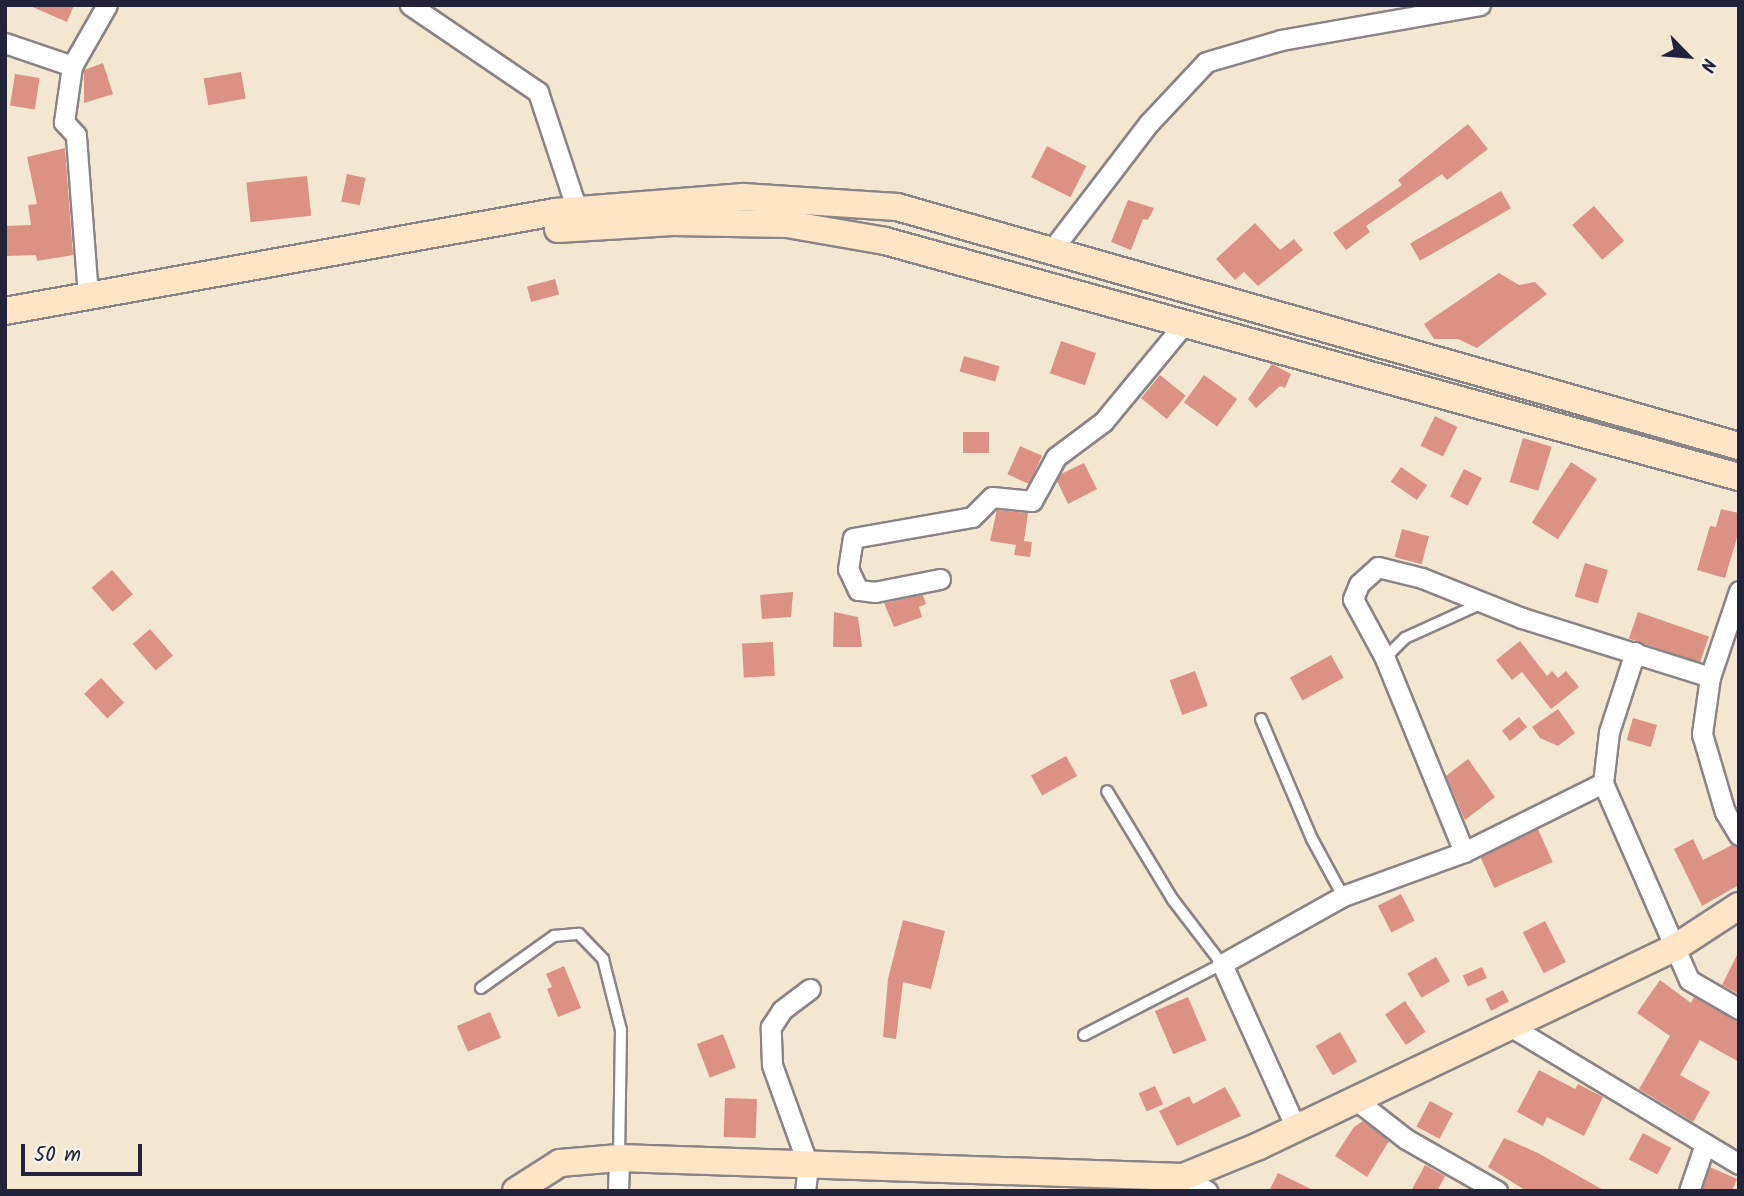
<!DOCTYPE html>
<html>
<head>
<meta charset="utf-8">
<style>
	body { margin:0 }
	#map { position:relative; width:1744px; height:1196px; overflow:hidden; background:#f4e7d1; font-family:Kalam,sans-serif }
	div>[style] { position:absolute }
	.building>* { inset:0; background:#db9285; transform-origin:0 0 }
	.roads { filter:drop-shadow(2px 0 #8b8486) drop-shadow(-2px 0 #8b8486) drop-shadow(0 2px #8b8486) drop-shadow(0 -2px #8b8486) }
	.lane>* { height:10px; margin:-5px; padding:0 5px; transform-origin:5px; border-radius:5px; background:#fff }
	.street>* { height:19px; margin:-9.5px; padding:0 9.5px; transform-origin:9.5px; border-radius:9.5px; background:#fff }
	.secondary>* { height:26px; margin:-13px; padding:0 13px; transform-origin:13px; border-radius:13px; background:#fde5c5 }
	span { translate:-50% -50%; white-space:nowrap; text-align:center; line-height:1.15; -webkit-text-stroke:5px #f7f3e8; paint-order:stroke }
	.frame { position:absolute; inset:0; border:7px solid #22223b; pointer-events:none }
	.north { position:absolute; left:1653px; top:21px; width:70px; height:70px; -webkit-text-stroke:5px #f7f3e8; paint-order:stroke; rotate:115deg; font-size:19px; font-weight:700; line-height:28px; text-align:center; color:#22223b }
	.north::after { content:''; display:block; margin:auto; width:24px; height:32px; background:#22223b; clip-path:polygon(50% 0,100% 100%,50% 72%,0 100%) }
	.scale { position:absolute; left:21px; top:1144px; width:121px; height:32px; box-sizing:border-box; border:4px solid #22223b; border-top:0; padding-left:9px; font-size:21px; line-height:24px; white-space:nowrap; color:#22223b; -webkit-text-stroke:5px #f7f3e8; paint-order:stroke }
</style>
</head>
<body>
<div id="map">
	<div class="building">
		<i style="clip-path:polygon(28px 5px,74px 5px,67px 22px)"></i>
		<i style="clip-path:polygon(103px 63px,113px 94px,84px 103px,84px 70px)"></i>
		<i style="left:241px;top:72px;width:27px;height:38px;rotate:80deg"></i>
		<i style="left:15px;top:74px;width:25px;height:32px;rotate:9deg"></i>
		<i style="clip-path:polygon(1468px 124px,1488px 149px,1447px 180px,1442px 174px,1366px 226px,1370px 232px,1346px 250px,1333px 233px,1402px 185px,1398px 180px)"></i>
		<i style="left:1047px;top:146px;width:44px;height:35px;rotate:27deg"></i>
		<i style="clip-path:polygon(65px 148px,73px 255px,37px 261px,36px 255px,5px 256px,5px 226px,31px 225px,28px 205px,37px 204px,27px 157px)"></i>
		<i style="left:347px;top:174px;width:19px;height:28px;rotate:12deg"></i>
		<i style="left:307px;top:176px;width:40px;height:61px;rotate:84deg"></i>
		<i style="left:1501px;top:191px;width:20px;height:105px;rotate:60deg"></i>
		<i style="clip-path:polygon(1128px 200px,1154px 208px,1148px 220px,1143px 219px,1131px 250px,1111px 242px)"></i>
		<i style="left:1594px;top:206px;width:46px;height:29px;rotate:49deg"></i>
		<i style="clip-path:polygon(1255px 223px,1280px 250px,1294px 239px,1303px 250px,1258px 286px,1244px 272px,1235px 280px,1216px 259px)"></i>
		<i style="clip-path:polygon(1499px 273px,1519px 285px,1535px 282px,1547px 294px,1477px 348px,1458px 339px,1434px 339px,1424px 324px)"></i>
		<i style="left:555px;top:279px;width:16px;height:29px;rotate:75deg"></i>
		<i style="left:1061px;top:341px;width:37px;height:34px;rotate:19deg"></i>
		<i style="left:964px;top:356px;width:37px;height:16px;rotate:16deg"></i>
		<i style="clip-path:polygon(1272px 364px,1291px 374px,1285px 388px,1280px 386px,1256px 408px,1248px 399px)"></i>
		<i style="left:1160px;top:375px;width:33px;height:30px;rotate:39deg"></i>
		<i style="left:1204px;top:375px;width:41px;height:34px;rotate:36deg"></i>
		<i style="left:1435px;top:416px;width:25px;height:33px;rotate:26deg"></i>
		<i style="left:963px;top:432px;width:26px;height:21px"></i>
		<i style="left:1523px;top:438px;width:30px;height:46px;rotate:17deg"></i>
		<i style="left:1020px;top:446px;width:24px;height:31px;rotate:24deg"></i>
		<i style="left:1571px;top:462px;width:31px;height:72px;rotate:33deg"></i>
		<i style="clip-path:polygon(1084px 463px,1097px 489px,1068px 504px,1057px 481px,1061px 474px)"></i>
		<i style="left:1401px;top:467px;width:32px;height:18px;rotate:35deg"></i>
		<i style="left:1464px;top:469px;width:20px;height:31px;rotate:27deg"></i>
		<i style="clip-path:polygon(1721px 509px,1739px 513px,1739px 531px,1725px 578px,1697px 570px,1710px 526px,1716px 527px)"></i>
		<i style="clip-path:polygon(997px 510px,1028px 513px,1024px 541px,1032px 542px,1030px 557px,1014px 555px,1016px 545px,990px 541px)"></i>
		<i style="left:1402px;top:529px;width:28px;height:29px;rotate:15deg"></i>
		<i style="left:1585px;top:563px;width:24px;height:35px;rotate:17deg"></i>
		<i style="left:112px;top:570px;width:32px;height:27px;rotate:49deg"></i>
		<i style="clip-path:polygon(793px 592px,791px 617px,762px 619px,760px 595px)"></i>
		<i style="clip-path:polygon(923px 595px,926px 604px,919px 607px,922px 617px,894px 627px,884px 603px)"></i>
		<i style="clip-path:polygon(834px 612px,858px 617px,862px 647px,833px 647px)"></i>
		<i style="left:1638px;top:612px;width:75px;height:28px;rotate:19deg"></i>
		<i style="left:150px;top:629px;width:35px;height:23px;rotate:49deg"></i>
		<i style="clip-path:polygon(1520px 641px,1547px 676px,1552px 671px,1558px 678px,1566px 671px,1579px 687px,1551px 709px,1522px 672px,1512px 680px,1496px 660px)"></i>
		<i style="left:773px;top:642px;width:34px;height:31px;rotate:87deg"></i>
		<i style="left:1331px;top:655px;width:26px;height:47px;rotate:61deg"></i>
		<i style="left:1195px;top:671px;width:37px;height:27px;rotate:70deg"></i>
		<i style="left:101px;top:678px;width:34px;height:23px;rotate:47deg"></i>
		<i style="clip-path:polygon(1558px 709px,1575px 733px,1558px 746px,1540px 738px,1532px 727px)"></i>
		<i style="left:1519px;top:717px;width:13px;height:22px;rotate:51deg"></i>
		<i style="left:1633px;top:718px;width:25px;height:23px;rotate:16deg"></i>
		<i style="left:1066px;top:756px;width:23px;height:40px;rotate:61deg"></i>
		<i style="clip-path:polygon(1468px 759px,1495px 797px,1465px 820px,1446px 776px)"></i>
		<i style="left:1538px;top:829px;width:36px;height:64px;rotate:66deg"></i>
		<i style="clip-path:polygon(1693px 839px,1703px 860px,1732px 845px,1739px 847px,1739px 885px,1702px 906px,1674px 849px)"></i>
		<i style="left:1401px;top:894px;width:30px;height:26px;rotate:63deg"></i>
		<i style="clip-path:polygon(903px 920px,945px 931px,931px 989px,903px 982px,896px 1039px,883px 1037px,888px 979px)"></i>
		<i style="left:1545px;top:921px;width:46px;height:25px;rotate:63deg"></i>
		<i style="clip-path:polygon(1739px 951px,1739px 994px,1722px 985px)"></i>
		<i style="left:1436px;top:957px;width:28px;height:33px;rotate:60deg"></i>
		<i style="clip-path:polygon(564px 966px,581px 1008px,558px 1017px,547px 989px,552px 987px,546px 974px)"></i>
		<i style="left:1482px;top:967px;width:12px;height:21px;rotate:66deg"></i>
		<i style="clip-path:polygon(1660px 980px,1691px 1003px,1694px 997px,1739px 1021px,1739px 1062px,1700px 1040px,1680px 1075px,1710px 1092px,1693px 1122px,1639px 1089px,1670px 1036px,1637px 1013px)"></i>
		<i style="left:1503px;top:990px;width:13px;height:20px;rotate:63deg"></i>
		<i style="left:1188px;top:997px;width:47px;height:36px;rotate:67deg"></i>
		<i style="left:1405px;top:1001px;width:37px;height:24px;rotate:56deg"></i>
		<i style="left:490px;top:1012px;width:28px;height:36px;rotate:67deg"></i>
		<i style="left:1340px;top:1032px;width:34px;height:28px;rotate:60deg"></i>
		<i style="left:723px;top:1034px;width:36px;height:28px;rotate:69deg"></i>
		<i style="clip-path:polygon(1539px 1070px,1575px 1089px,1578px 1084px,1603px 1097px,1584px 1136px,1547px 1117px,1543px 1126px,1517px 1112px)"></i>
		<i style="left:1155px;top:1086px;width:20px;height:18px;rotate:66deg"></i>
		<i style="clip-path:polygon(1225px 1087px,1241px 1116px,1177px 1146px,1159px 1111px,1189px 1096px,1193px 1104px)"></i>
		<i style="left:725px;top:1098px;width:32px;height:39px;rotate:2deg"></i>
		<i style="left:1430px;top:1101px;width:26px;height:29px;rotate:28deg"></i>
		<i style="clip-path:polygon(1363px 1121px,1389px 1141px,1367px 1177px,1335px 1156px,1354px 1127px)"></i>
		<i style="left:1643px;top:1133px;width:32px;height:30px;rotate:28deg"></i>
		<i style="clip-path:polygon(1504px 1138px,1538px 1153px,1605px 1191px,1527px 1191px,1488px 1167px)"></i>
		<i style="clip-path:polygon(1425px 1165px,1445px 1176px,1437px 1191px,1411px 1191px)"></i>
		<i style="clip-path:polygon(1710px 1167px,1737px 1179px,1732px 1191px,1702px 1191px)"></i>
		<i style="clip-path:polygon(1278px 1173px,1315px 1191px,1269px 1191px)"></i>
	</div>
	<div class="roads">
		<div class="lane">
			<i style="left:1385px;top:658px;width:28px;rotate:-45deg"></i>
			<i style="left:1405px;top:638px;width:85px;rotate:-24.4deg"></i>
			<i style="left:1261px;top:719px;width:130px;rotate:67deg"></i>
			<i style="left:1312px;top:839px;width:65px;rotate:61.5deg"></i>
			<i style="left:481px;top:988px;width:90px;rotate:-35.5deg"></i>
			<i style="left:554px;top:936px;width:25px;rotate:-5deg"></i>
			<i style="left:579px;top:934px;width:35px;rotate:46deg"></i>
			<i style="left:603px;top:959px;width:73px;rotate:75.8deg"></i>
			<i style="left:621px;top:1030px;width:127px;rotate:90.9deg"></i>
			<i style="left:1084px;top:1035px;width:155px;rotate:-27.2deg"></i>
			<i style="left:1222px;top:964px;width:81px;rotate:-127.4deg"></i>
			<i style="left:1173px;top:900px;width:127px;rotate:-121.2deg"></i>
		</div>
		<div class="street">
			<i style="left:410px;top:5px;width:155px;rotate:34.2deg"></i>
			<i style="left:538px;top:92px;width:124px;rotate:71.7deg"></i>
			<i style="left:5px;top:43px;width:71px;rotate:18.9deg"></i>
			<i style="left:1051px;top:251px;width:161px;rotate:-52.6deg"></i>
			<i style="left:1149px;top:123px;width:83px;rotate:-46.9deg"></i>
			<i style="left:1206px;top:62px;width:78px;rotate:-16.3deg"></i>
			<i style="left:1281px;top:40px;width:202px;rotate:-10deg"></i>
			<i style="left:88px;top:296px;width:161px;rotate:-94.3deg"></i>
			<i style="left:76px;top:135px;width:18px;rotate:-133deg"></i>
			<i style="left:64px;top:122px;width:57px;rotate:-81.9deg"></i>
			<i style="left:72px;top:66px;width:70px;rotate:-60.2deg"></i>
			<i style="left:940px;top:579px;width:66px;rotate:168.7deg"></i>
			<i style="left:875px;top:592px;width:17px;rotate:-173deg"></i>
			<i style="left:858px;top:590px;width:23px;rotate:-115deg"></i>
			<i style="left:848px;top:569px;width:31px;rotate:-81deg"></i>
			<i style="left:853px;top:538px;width:121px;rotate:-10deg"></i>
			<i style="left:972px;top:517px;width:28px;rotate:-45deg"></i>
			<i style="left:992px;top:497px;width:40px;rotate:5.7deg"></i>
			<i style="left:1032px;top:501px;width:50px;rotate:-61.4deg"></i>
			<i style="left:1056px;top:457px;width:59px;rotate:-36.7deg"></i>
			<i style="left:1103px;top:422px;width:127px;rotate:-50.4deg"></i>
			<i style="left:1739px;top:591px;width:91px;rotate:108.6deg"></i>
			<i style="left:1710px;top:677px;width:58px;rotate:98deg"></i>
			<i style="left:1702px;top:734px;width:81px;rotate:73.6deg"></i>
			<i style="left:1725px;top:812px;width:27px;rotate:59deg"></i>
			<i style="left:1635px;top:652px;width:84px;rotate:108deg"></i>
			<i style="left:1609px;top:732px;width:51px;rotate:96.7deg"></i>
			<i style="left:1603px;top:783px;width:215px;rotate:66.4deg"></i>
			<i style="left:1689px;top:980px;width:58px;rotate:30.1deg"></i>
			<i style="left:1464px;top:852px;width:209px;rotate:-112.2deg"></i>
			<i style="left:1385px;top:658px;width:67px;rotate:-118.5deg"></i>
			<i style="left:1353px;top:599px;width:16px;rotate:-68deg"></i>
			<i style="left:1359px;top:584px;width:25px;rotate:-42deg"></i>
			<i style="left:1378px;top:567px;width:45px;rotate:14deg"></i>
			<i style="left:1422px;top:578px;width:108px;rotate:21.8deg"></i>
			<i style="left:1522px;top:618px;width:197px;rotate:17.4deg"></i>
			<i style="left:1510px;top:1026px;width:267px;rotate:31.1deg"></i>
			<i style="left:1356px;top:1100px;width:63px;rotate:38deg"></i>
			<i style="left:1406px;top:1139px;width:105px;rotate:29.7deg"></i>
			<i style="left:1296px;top:1128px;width:180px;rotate:-114.3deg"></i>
			<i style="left:1222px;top:964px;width:139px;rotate:-29.3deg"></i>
			<i style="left:1343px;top:896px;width:129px;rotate:-20deg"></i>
			<i style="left:1464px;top:852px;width:155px;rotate:-26.4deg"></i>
			<i style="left:1183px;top:1177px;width:28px;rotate:30deg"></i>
			<i style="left:618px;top:1191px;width:33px;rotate:-88deg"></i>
			<i style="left:805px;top:1191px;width:26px;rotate:-83deg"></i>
			<i style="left:808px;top:1165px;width:106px;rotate:-109.8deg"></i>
			<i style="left:772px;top:1065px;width:38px;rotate:-92deg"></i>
			<i style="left:771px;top:1027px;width:20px;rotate:-57deg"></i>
			<i style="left:782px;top:1010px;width:35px;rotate:-37deg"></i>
			<i style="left:1689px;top:1191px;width:50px;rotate:-71.2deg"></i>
		</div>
		<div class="secondary">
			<i style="left:558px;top:229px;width:115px;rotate:-3.5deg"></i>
			<i style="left:673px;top:222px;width:114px;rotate:1deg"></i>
			<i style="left:787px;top:224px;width:99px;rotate:9.8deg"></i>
			<i style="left:885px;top:241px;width:886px;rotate:15.45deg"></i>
			<i style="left:5px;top:311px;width:559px;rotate:-10.2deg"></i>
			<i style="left:555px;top:212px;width:189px;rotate:-4.6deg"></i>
			<i style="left:743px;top:197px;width:154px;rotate:3.7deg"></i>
			<i style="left:897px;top:207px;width:875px;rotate:15.85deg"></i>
			<i style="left:516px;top:1191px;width:52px;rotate:-32.5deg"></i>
			<i style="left:560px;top:1163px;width:59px;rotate:-4.8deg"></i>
			<i style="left:619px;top:1158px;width:564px;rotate:1.93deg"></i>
			<i style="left:1183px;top:1177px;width:82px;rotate:-22.2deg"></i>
			<i style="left:1259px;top:1146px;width:462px;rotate:-25.5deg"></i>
			<i style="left:1676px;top:947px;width:75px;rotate:-33.1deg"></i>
		</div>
	</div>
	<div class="frame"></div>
	<div class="north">N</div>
	<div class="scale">50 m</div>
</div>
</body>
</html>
